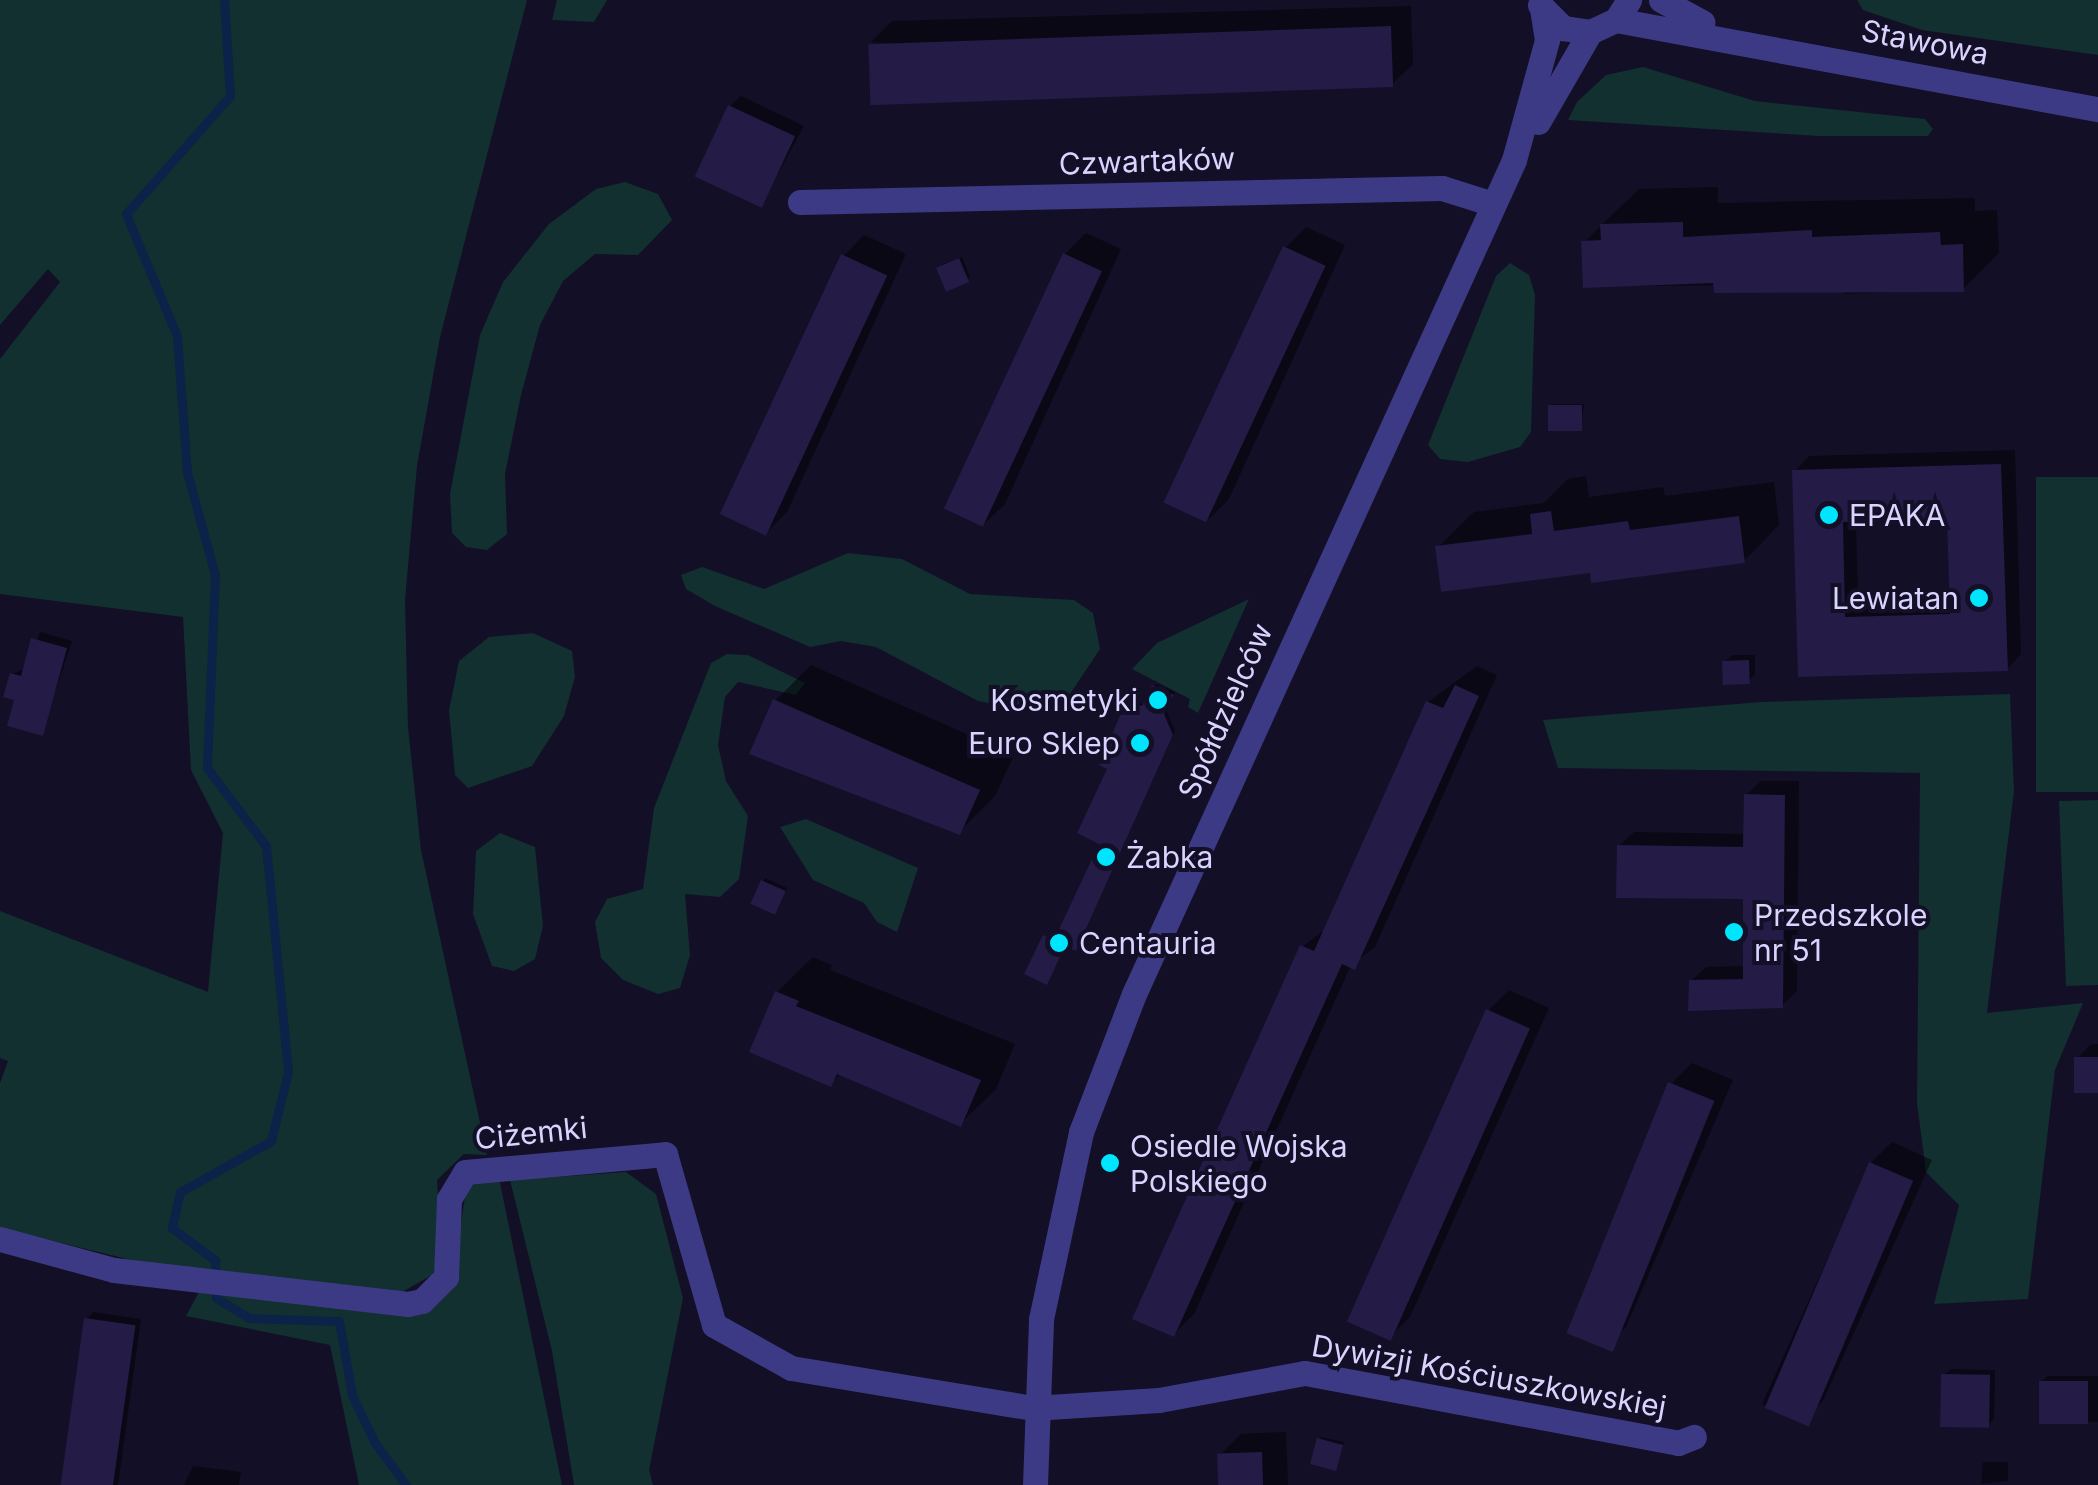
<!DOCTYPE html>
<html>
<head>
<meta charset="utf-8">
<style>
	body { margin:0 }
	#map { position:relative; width:2098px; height:1485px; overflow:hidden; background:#130f26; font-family:Inter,sans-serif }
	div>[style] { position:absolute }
	.green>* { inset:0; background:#12302f; transform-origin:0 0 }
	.shadow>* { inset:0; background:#0007 }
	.stream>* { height:9px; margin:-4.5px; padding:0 4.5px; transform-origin:4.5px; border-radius:4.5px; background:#0c2248 }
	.building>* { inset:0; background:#241b47; transform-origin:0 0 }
	.minor>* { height:25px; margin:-12.5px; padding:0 12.5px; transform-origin:12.5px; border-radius:12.5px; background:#3d3a85 }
	.tertiary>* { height:25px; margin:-12.5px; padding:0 12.5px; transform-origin:12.5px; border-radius:12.5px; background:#3d3a85 }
	.dots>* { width:28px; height:28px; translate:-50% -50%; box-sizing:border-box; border:5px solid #130f26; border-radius:50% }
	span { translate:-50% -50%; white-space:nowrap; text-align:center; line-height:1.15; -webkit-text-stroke:8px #130f26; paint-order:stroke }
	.street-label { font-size:30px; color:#d9d4ff }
	.poi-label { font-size:30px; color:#d9d4ff }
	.left { translate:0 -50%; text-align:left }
	.right { translate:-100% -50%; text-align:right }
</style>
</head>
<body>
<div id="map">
	<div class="green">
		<i style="clip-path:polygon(0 0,527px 0,440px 337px,417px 466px,405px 600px,408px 727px,421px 850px,487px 1155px,464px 1154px,437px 1180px,442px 1256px,432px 1275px,402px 1292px,168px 1269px,0 1228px,0 1083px,8px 1061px,0 1058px,0 911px,208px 992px,223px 833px,191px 770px,183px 617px,0 594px,0 359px,60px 282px,48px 269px,0 325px)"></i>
		<i style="clip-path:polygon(557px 0,607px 0,594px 22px,552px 20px)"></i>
		<i style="clip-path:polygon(1857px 0,2098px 0,2098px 55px,1922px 30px,1863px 10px)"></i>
		<i style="clip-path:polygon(1643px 67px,1755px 101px,1925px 119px,1933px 129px,1928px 136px,1819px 136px,1568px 120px,1577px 102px,1606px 75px)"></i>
		<i style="clip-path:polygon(625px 182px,658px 194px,672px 220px,638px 255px,595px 254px,563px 281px,540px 325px,521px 395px,505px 474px,507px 534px,487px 550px,466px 547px,452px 533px,450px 494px,480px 335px,503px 282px,549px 224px,596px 189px)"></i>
		<i style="clip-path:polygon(1510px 263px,1529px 275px,1535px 295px,1531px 432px,1520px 447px,1468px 462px,1440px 459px,1428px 445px,1496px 276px)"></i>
		<i style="left:2098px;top:477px;width:315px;height:62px;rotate:90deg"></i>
		<i style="clip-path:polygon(848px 553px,902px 559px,970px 594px,1074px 600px,1093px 613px,1100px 649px,1070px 694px,1034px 712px,978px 701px,876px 647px,841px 641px,810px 647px,715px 606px,686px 589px,681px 575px,702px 567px,764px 589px)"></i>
		<i style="clip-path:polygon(1249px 599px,1198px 713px,1188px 707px,1190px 699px,1132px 669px,1157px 643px)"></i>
		<i style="clip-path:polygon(533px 633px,572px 651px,575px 677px,564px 716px,532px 766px,468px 788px,455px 775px,449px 710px,459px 661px,489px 637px)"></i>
		<i style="clip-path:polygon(727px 654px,748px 655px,805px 683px,796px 695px,738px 682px,725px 697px,718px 745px,726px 781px,748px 816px,739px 879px,720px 897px,685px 894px,690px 955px,680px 988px,658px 994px,623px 980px,601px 958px,595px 922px,607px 899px,643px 889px,654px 808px,711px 663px)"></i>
		<i style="clip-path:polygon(2010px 694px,2014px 791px,1987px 1013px,2083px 1003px,2055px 1070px,2028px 1299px,1934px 1304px,1959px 1205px,1926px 1172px,1917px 1103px,1920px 773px,1558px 768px,1543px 720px,1761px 702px)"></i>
		<i style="clip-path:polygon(2098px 800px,2098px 985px,2066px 986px,2059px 801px)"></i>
		<i style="clip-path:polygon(806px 819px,918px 868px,897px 932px,877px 922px,864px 903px,813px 880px,780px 827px)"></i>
		<i style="clip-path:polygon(500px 833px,535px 847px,543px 926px,535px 959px,514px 971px,492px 966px,473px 914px,476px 851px)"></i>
		<i style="clip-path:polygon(626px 1172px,656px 1194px,683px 1298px,649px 1470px,653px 1485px,574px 1485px,552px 1351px,510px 1180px)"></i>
		<i style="clip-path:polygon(499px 1178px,562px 1485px,359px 1485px,330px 1345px,186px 1316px,200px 1290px,429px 1309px,451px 1289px,466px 1190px,475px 1181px)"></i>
	</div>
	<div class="shadow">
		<i style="clip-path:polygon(1411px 6px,1413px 64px,1391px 85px,871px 42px,892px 21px)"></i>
		<i style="clip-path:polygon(741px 96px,804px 126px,761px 205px,730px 106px)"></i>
		<i style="clip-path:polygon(1718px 187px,1718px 203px,1975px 198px,1975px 211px,1997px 210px,1999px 253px,1963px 289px,1844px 294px,1843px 285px,1585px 286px,1584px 242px,1639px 189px)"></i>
		<i style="clip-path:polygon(1306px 227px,1345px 245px,1229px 499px,1208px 520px,1285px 248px)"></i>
		<i style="clip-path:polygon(1086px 233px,1121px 249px,1005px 504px,984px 524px,1065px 254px)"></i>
		<i style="clip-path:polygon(864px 235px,906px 254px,787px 512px,766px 533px,844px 256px)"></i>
		<i style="clip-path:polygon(962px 257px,970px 277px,967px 280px,941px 265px)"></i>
		<i style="clip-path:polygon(1584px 404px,1581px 429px,1550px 406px,1553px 404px)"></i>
		<i style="clip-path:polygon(evenodd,2015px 450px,2021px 654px,2007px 669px,1801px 675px,1795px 471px,1809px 456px,2015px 450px,1950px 517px,1952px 601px,1858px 603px,1856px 519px,1950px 517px)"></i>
		<i style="clip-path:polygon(1586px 476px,1589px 497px,1663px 487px,1665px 496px,1774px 482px,1779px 525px,1744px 561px,1592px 570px,1438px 547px,1474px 512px,1544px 503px,1568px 479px)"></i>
		<i style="clip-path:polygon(40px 632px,72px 641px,42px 733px,17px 698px,12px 674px,25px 669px)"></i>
		<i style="clip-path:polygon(1732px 655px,1755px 655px,1755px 675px,1748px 681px,1725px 662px)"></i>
		<i style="clip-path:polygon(811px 665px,1014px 755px,995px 796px,959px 832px,775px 701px)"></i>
		<i style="clip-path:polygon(1477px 666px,1497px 675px,1375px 947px,1351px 965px,1194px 1314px,1174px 1334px,1302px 947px,1327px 928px,1428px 702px)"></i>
		<i style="clip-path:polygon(1156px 684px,1175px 692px,1166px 710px,1175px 731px,1078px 946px,1065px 943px,1049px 979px,1045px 937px,1058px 939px,1103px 842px,1110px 768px,1129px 701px,1145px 704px)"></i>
		<i style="clip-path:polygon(1761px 781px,1799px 781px,1797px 991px,1782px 1005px,1691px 981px,1706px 967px,1745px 966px,1745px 896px,1619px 846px,1634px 832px,1746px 834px,1746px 795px)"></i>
		<i style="clip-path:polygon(765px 878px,787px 888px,777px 909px,763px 881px)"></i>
		<i style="clip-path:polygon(813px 957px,832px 965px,830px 970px,1015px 1044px,996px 1089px,960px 1124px,841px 1073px,830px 1084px,777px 992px)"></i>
		<i style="clip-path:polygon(1509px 990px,1549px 1008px,1410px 1317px,1389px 1338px,1488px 1011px)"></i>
		<i style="clip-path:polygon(2091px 1044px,2098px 1044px,2098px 1090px,2077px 1059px)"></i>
		<i style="clip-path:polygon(1692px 1063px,1733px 1080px,1626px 1327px,1605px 1348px,1671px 1084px)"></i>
		<i style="clip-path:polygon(1892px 1142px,1932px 1160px,1823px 1401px,1802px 1422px,1762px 1404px,1871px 1163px)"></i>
		<i style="clip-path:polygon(93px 1312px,141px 1319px,118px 1485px,63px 1485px,87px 1319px)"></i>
		<i style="clip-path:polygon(1951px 1369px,1995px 1370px,1994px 1419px,1987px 1426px,1944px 1375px)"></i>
		<i style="clip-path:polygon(2048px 1376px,2098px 1376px,2098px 1422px,2041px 1422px,2041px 1382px)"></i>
		<i style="clip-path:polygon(1286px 1432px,1288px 1485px,1221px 1485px,1220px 1455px,1241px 1434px)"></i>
		<i style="clip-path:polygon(1321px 1437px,1344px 1442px,1336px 1467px,1319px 1440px)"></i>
		<i style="clip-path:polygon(1983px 1462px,2008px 1462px,2008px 1481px,1981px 1484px)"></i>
		<i style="clip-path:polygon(193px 1466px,241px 1472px,239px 1485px,184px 1485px)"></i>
	</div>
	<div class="stream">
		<i style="left:224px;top:0;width:96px;rotate:86.4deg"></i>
		<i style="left:230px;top:96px;width:157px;rotate:131.4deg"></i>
		<i style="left:126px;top:214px;width:132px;rotate:67.3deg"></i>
		<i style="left:177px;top:336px;width:136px;rotate:85.8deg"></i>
		<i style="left:187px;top:472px;width:107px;rotate:74.8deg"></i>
		<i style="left:215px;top:575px;width:193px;rotate:92.4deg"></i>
		<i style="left:207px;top:768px;width:98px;rotate:52.9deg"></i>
		<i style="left:266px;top:846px;width:227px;rotate:84.4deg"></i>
		<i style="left:288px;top:1072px;width:71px;rotate:103.8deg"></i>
		<i style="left:271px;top:1141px;width:104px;rotate:150.7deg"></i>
		<i style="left:180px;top:1192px;width:37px;rotate:103deg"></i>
		<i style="left:172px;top:1228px;width:54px;rotate:36.7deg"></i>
		<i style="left:215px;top:1260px;width:38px;rotate:88deg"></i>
		<i style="left:216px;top:1298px;width:39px;rotate:31deg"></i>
		<i style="left:249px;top:1318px;width:90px;rotate:1.9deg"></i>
		<i style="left:339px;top:1321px;width:75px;rotate:80deg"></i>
		<i style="left:352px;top:1395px;width:53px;rotate:64.4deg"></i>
		<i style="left:375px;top:1443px;width:52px;rotate:53.6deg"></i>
	</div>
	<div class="building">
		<i style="left:1391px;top:26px;width:61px;height:523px;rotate:88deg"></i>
		<i style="left:728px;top:105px;width:74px;height:79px;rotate:25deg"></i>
		<i style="clip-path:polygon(1683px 222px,1683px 237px,1812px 230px,1812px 237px,1940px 232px,1941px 245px,1963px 244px,1964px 292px,1714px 293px,1713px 283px,1583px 288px,1581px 241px,1601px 240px,1600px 224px)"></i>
		<i style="left:1283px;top:246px;width:47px;height:283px;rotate:25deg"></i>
		<i style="left:1063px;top:253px;width:43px;height:282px;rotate:25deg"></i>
		<i style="left:841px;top:254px;width:51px;height:287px;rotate:25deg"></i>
		<i style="left:959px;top:258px;width:26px;height:25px;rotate:67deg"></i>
		<i style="left:1548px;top:405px;width:34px;height:26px"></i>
		<i style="clip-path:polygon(evenodd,2001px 464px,2008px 671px,1798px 677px,1792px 470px,2001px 464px,1947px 519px,1950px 614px,1845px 617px,1843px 522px,1947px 519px)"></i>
		<i style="clip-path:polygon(1551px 511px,1554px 531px,1628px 521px,1630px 530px,1739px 516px,1745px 563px,1591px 583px,1590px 573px,1441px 592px,1435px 546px,1532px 534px,1530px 514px)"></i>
		<i style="clip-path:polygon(31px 638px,67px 648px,43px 736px,7px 726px,14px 700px,3px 697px,10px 673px,21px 676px)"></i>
		<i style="left:1749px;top:660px;width:24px;height:27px;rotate:88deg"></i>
		<i style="clip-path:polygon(1152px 685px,1174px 695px,1164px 714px,1173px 735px,1076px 951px,1065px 946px,1047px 985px,1024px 974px,1043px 935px,1054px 940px,1099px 844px,1077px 833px,1107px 769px,1099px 765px,1127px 699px,1142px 706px)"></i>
		<i style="clip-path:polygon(1455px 685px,1479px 696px,1355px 970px,1342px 964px,1174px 1337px,1132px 1319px,1300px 945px,1314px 951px,1426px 701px,1443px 708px)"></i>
		<i style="clip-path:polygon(773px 699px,980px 790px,960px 835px,749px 754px)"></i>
		<i style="clip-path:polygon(1744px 794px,1785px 795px,1783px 1008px,1688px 1011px,1689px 980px,1743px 979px,1743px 899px,1616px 898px,1617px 845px,1743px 847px)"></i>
		<i style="left:761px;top:880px;width:27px;height:26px;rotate:24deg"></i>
		<i style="clip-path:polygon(775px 991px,799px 1001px,796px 1006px,981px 1080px,961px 1127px,837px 1074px,831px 1087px,749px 1052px)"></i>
		<i style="left:1486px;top:1009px;width:48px;height:342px;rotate:24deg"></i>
		<i style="left:2098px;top:1057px;width:36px;height:24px;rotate:90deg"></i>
		<i style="left:1668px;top:1082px;width:50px;height:271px;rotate:22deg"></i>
		<i style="left:1869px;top:1162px;width:48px;height:267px;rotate:23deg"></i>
		<i style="left:84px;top:1318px;width:52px;height:169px;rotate:8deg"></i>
		<i style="left:1941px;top:1374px;width:49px;height:53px;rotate:1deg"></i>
		<i style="left:2039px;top:1381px;width:49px;height:43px"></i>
		<i style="left:1317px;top:1438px;width:27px;height:27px;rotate:15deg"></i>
		<i style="left:1262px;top:1452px;width:33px;height:45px;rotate:88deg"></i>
	</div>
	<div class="minor">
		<i style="left:800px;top:202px;width:642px;rotate:-1.25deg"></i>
		<i style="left:1442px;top:188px;width:53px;rotate:17.4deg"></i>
		<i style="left:0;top:1239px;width:118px;rotate:15.2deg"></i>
		<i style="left:114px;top:1270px;width:296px;rotate:6.6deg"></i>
		<i style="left:408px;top:1304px;width:14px;rotate:-12deg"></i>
		<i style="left:422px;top:1301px;width:34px;rotate:-45deg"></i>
		<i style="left:446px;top:1277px;width:78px;rotate:-87.8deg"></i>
		<i style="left:449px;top:1199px;width:31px;rotate:-59deg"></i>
		<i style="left:465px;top:1172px;width:201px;rotate:-5.1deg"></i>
		<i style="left:665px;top:1154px;width:178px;rotate:74deg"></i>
		<i style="left:714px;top:1325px;width:88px;rotate:29.2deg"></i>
		<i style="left:791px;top:1368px;width:245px;rotate:9.4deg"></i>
		<i style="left:1033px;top:1408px;width:126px;rotate:-3.6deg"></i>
		<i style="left:1159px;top:1400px;width:148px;rotate:-10.5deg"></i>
		<i style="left:1305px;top:1373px;width:380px;rotate:10.6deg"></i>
		<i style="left:1678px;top:1443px;width:17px;rotate:-21deg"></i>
	</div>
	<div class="tertiary">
		<i style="left:1661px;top:0;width:47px;rotate:28.2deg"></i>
		<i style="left:1540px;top:5px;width:33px;rotate:45deg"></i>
		<i style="left:1563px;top:28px;width:27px;rotate:8deg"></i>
		<i style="left:1590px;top:32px;width:29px;rotate:-25deg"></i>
		<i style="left:1616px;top:20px;width:24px;rotate:-57deg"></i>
		<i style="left:1616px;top:20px;width:490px;rotate:10.5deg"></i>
		<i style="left:1538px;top:122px;width:104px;rotate:-60deg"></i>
		<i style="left:1035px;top:1485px;width:166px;rotate:-87.9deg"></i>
		<i style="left:1041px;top:1319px;width:191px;rotate:-77.9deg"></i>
		<i style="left:1081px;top:1132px;width:148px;rotate:-69deg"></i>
		<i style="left:1134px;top:994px;width:916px;rotate:-65.5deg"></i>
		<i style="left:1514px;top:160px;width:124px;rotate:-74.6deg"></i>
		<i style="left:1547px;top:40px;width:31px;rotate:-99deg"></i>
	</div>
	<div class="dots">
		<i style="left:1829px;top:515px;background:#00e5ff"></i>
		<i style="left:1979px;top:598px;background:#00e5ff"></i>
		<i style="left:1158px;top:700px;background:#00e5ff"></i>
		<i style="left:1140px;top:743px;background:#00e5ff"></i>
		<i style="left:1106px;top:857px;background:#00e5ff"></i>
		<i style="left:1734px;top:932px;background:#00e5ff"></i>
		<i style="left:1059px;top:943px;background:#00e5ff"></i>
		<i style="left:1110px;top:1163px;background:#00e5ff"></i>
	</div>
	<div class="street-label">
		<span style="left:1925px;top:42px;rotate:11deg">Stawowa</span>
		<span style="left:1147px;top:161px;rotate:-2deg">Czwartaków</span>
		<span style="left:1225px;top:711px;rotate:-66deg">Spółdzielców</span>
		<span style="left:531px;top:1133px;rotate:-6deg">Ciżemki</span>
		<span style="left:1489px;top:1376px;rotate:10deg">Dywizji Kościuszkowskiej</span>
	</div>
	<div class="poi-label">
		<span class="left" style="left:1849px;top:515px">EPAKA</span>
		<span class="right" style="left:1959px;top:598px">Lewiatan</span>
		<span class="right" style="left:1138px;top:700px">Kosmetyki</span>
		<span class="right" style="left:1120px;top:743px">Euro Sklep</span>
		<span class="left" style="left:1126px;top:857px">Żabka</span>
		<span class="left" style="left:1754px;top:932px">Przedszkole<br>nr 51</span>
		<span class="left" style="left:1079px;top:943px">Centauria</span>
		<span class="left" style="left:1130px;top:1163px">Osiedle Wojska<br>Polskiego</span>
	</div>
</div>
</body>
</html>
